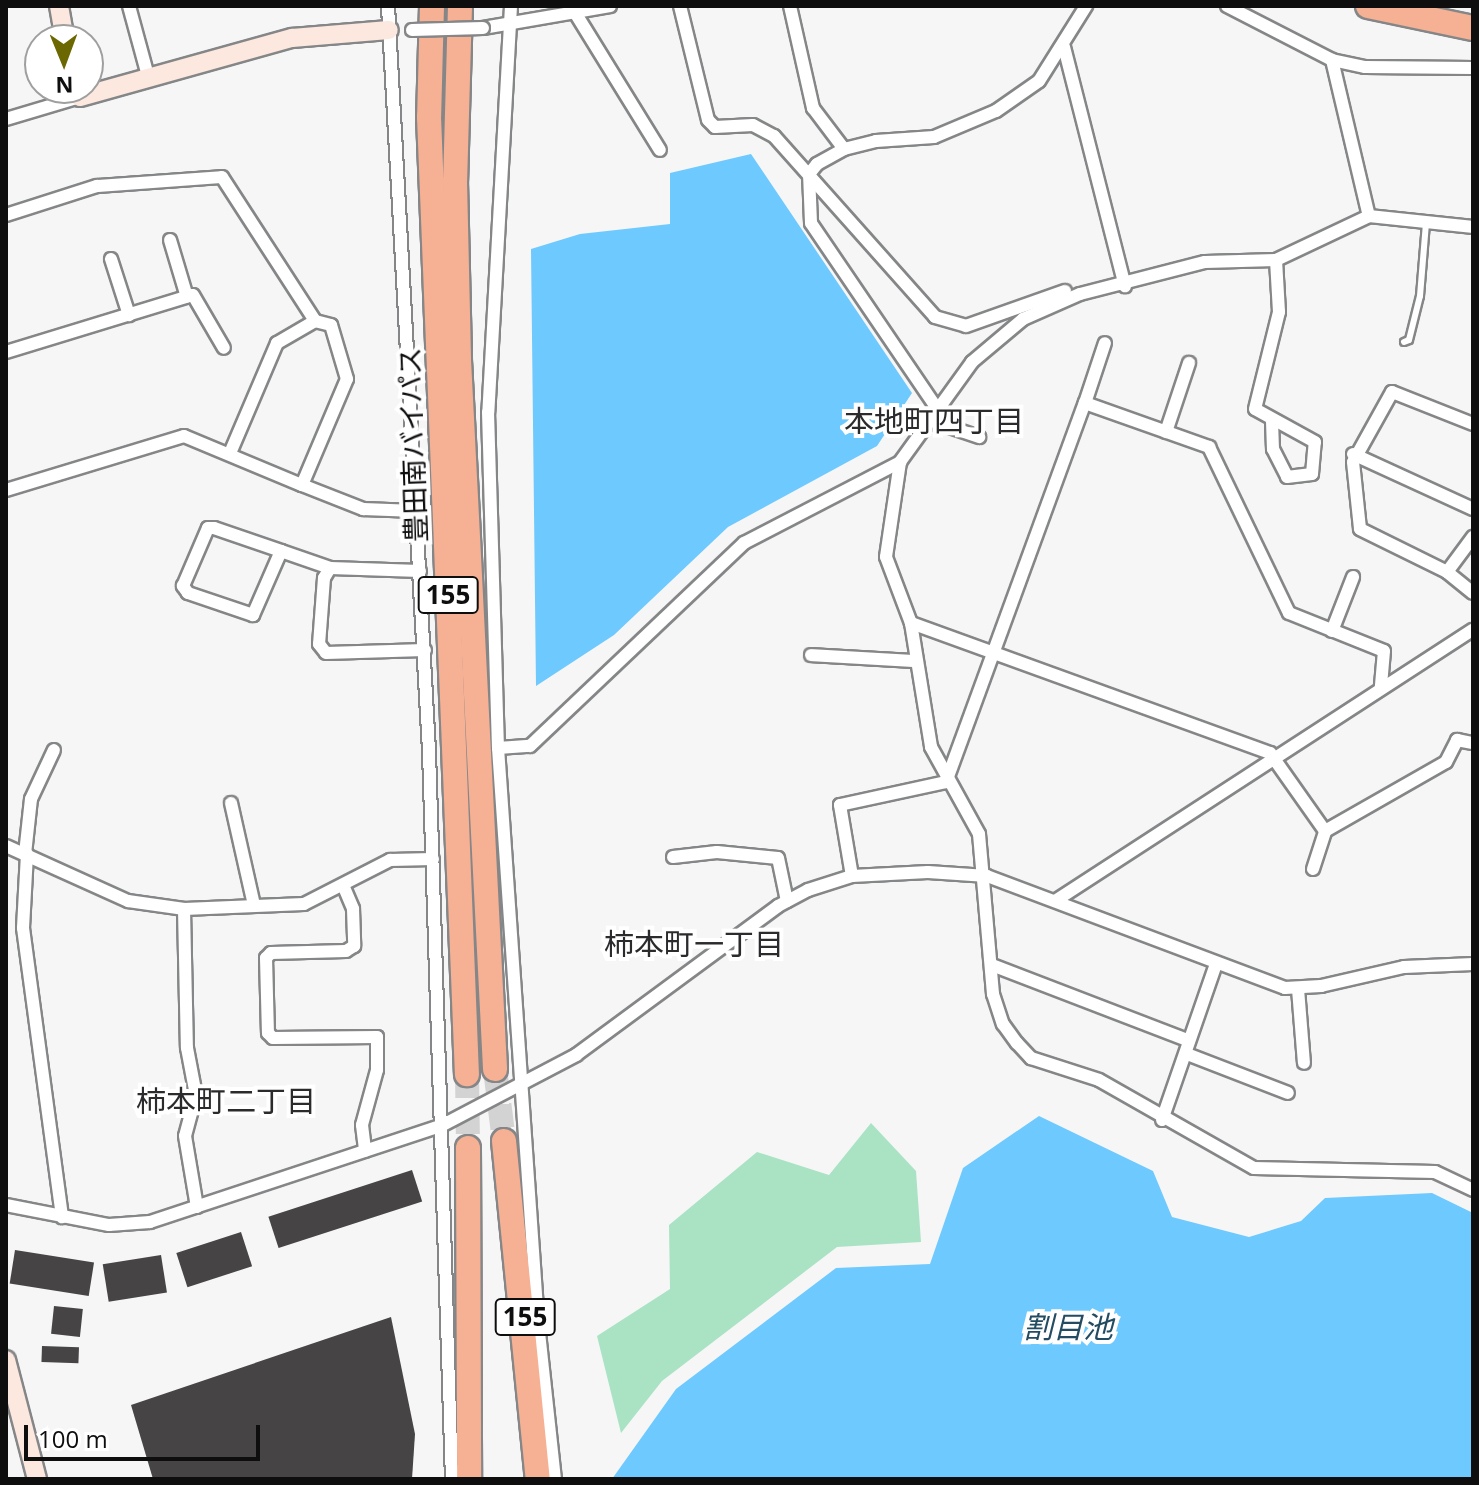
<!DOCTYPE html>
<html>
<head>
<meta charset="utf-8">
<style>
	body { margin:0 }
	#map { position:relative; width:1479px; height:1485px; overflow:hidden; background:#f6f6f7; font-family:"Open Sans","Noto Sans JP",sans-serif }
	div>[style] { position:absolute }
	.green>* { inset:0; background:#a9e3c3 }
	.water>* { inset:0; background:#6dc9fe }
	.building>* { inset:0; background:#464444; transform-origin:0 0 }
	.highway-tunnel>* { height:24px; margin-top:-12px; transform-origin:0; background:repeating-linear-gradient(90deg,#d3d3d4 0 24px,transparent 0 36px) }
	.roads { filter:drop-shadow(2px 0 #858687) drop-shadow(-2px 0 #858687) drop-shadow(0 2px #858687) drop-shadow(0 -2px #858687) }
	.lane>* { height:6px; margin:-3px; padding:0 3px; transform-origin:3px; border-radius:3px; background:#fff }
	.street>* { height:12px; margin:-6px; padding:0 6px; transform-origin:6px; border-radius:6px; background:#fff }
	.secondary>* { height:18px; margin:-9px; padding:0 9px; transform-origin:9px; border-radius:9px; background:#fce8df }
	.highway>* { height:24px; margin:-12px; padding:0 12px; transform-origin:12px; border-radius:12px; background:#f6b194 }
	.bridges { filter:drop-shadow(2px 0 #858687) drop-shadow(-2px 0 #858687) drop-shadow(0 2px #858687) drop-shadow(0 -2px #858687) }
	.street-bridge>* { height:12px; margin:-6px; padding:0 6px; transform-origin:6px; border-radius:6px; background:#fff }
	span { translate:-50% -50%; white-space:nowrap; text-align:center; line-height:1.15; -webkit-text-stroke:8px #fff; paint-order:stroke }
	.shield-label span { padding:2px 6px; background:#fff; border:2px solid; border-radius:6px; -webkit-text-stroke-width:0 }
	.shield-label { font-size:26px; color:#0e0e0e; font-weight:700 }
	.street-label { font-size:28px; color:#0e0e0e }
	.neighbourhood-label { font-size:30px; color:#2b2b2d }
	.water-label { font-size:30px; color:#234b61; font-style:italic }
	.frame { position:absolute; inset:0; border:8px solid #0e0e0e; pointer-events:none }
	.north { position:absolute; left:24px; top:24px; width:80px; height:80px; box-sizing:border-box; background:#fff; border:2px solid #9f9f9f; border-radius:50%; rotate:179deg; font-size:22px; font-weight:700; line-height:32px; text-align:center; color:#0e0e0e }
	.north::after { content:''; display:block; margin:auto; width:28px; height:36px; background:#6c6801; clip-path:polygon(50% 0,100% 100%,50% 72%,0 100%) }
	.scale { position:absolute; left:24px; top:1425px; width:236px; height:36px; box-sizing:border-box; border:4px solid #0e0e0e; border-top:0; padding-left:10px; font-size:24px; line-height:28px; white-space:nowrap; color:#0e0e0e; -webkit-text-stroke:6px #fff; paint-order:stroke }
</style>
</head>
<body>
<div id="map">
	<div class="green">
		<i style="clip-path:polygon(871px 1123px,916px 1171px,921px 1242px,837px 1247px,662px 1381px,621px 1433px,597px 1336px,670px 1289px,669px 1225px,757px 1152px,829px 1175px)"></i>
	</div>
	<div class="water">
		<i style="clip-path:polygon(751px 154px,912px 393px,877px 446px,728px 527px,614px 635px,536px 686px,531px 249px,580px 234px,670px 224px,670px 173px)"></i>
		<i style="clip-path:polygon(1039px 1116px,1153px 1171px,1172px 1217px,1249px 1237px,1301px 1221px,1325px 1198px,1432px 1193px,1473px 1213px,1473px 1479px,612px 1479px,676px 1389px,836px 1268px,930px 1264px,963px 1168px)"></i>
	</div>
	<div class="building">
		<i style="left:412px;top:1170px;width:33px;height:151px;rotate:72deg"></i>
		<i style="left:241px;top:1232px;width:36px;height:68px;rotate:72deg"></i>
		<i style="left:15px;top:1250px;width:80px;height:34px;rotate:9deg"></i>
		<i style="left:161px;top:1255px;width:38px;height:59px;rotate:81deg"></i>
		<i style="left:54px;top:1306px;width:29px;height:28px;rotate:6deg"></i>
		<i style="clip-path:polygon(391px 1317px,415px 1434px,412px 1479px,153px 1479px,131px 1405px)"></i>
		<i style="left:42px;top:1346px;width:37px;height:16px;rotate:2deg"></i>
	</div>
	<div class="highway-tunnel">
		<i style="left:495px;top:1069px;width:73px;rotate:82.9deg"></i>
		<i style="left:467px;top:1074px;width:74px;rotate:89.2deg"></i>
	</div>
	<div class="roads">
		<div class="lane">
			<i style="left:1404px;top:342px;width:5px;rotate:-22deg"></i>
			<i style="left:1409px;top:340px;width:45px;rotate:-76deg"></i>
			<i style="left:1420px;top:296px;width:73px;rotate:-85.3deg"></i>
		</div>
		<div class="street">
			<i style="left:129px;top:6px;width:73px;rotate:74.8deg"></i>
			<i style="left:388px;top:6px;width:747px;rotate:86.85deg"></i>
			<i style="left:429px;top:752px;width:727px;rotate:88.19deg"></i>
			<i style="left:511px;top:6px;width:407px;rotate:93.2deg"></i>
			<i style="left:488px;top:412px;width:336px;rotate:88.3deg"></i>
			<i style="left:498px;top:748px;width:576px;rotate:86.02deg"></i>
			<i style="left:538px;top:1323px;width:157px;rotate:83.8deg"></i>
			<i style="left:571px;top:6px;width:169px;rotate:58.3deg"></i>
			<i style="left:680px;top:6px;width:117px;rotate:76.2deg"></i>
			<i style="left:708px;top:120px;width:10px;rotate:45deg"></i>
			<i style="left:715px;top:127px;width:38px;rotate:-3deg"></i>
			<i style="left:753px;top:125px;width:24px;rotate:28deg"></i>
			<i style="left:774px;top:136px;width:242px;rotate:48.3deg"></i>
			<i style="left:935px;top:317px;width:32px;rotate:16deg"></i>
			<i style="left:966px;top:326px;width:105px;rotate:-19.5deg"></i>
			<i style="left:790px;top:6px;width:105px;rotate:77.3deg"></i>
			<i style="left:813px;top:108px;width:51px;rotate:52.9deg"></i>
			<i style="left:1227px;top:6px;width:118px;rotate:27.2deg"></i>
			<i style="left:1332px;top:60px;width:34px;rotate:12deg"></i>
			<i style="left:1365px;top:67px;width:108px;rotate:0.5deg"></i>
			<i style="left:483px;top:28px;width:129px;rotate:-9.8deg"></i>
			<i style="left:1064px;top:47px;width:247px;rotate:75.7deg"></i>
			<i style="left:1332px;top:60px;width:160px;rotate:76.7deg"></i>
			<i style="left:6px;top:119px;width:77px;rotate:-16.6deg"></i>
			<i style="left:6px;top:215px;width:96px;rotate:-17.7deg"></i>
			<i style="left:97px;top:186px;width:125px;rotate:-4.1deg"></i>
			<i style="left:222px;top:177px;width:171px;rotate:57.1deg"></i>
			<i style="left:170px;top:240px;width:59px;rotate:73.4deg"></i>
			<i style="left:111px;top:259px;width:59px;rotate:72.2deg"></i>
			<i style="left:6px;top:352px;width:195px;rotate:-17deg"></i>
			<i style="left:193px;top:295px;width:61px;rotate:59.7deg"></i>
			<i style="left:1085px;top:403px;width:63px;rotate:-71.6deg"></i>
			<i style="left:938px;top:410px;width:226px;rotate:-124.2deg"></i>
			<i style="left:811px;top:223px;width:49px;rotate:-92.3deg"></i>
			<i style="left:809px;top:174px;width:13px;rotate:-51deg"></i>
			<i style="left:817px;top:164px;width:31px;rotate:-29deg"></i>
			<i style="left:844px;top:149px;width:33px;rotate:-14deg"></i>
			<i style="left:876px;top:141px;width:58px;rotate:-3.9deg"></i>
			<i style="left:934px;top:137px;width:67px;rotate:-22.8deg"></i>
			<i style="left:996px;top:111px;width:52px;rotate:-34.9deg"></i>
			<i style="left:1039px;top:81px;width:89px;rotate:-57.9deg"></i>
			<i style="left:932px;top:421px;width:50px;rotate:18.8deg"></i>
			<i style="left:1272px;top:421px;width:28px;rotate:88deg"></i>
			<i style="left:1273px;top:449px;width:31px;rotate:63deg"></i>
			<i style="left:1287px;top:477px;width:25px;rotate:-7deg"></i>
			<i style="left:1312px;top:474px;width:32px;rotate:-85deg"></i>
			<i style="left:1315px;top:442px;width:68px;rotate:-151.2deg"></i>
			<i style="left:1255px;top:409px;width:100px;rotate:-76.1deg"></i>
			<i style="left:1279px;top:312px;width:52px;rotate:-93.3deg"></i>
			<i style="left:1473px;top:424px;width:87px;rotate:-158.4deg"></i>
			<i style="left:1392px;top:392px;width:80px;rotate:119.1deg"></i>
			<i style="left:1353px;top:462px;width:67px;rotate:84deg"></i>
			<i style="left:1360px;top:529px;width:97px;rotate:26.3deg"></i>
			<i style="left:1447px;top:572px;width:33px;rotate:39deg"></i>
			<i style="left:1166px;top:432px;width:73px;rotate:-71.6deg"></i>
			<i style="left:1353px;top:454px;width:132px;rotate:24.6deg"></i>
			<i style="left:900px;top:462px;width:96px;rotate:98.4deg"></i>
			<i style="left:886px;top:557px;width:71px;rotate:69.3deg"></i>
			<i style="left:911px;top:623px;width:126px;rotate:80.8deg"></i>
			<i style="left:931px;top:747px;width:99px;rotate:61.1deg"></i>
			<i style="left:979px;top:834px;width:161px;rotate:85deg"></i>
			<i style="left:993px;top:994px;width:32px;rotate:72deg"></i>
			<i style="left:1003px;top:1024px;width:24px;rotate:54deg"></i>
			<i style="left:1017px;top:1043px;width:21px;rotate:47deg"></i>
			<i style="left:1031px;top:1058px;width:71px;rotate:17.9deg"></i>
			<i style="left:1099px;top:1080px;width:178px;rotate:29.6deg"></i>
			<i style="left:1254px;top:1168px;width:181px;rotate:1.3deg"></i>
			<i style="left:1435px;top:1172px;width:42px;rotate:25.3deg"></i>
			<i style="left:302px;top:485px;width:66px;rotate:21.5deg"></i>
			<i style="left:363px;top:509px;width:53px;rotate:2.2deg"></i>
			<i style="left:6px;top:490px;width:186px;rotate:-16.9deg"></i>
			<i style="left:184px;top:436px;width:128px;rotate:22.6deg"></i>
			<i style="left:302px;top:485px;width:115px;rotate:-67deg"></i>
			<i style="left:347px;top:379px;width:56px;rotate:-106.5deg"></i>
			<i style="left:331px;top:325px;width:16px;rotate:-166deg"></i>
			<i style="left:315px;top:321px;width:44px;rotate:149.9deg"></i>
			<i style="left:277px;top:343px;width:120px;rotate:113.1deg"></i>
			<i style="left:281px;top:551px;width:70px;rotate:113.6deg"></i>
			<i style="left:253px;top:615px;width:69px;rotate:-161.3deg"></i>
			<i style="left:188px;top:593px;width:9px;rotate:-126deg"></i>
			<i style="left:183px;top:586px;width:63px;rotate:-66.7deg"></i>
			<i style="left:208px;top:528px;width:6px"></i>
			<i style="left:214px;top:528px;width:71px;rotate:18.9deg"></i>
			<i style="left:281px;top:551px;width:52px;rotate:19.1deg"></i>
			<i style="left:420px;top:571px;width:90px;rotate:-178.1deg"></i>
			<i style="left:330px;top:568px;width:12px;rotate:121deg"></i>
			<i style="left:324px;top:578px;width:66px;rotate:94.3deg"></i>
			<i style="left:319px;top:644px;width:11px;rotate:52deg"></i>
			<i style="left:326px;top:653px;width:99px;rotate:-1.7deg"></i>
			<i style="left:1447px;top:572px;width:44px;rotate:-53.4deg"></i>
			<i style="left:911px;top:623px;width:382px;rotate:19.9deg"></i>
			<i style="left:1270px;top:753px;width:95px;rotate:54.8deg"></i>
			<i style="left:1332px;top:631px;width:58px;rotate:-68.7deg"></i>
			<i style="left:811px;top:655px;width:105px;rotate:3.3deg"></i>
			<i style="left:498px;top:748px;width:32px;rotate:-4deg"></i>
			<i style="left:530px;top:746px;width:295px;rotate:-43.5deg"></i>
			<i style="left:744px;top:543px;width:176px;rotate:-27.4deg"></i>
			<i style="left:900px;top:462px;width:123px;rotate:-54.2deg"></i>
			<i style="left:972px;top:362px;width:67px;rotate:-40.1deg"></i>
			<i style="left:1023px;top:319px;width:62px;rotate:-23.7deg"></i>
			<i style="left:1080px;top:294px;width:129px;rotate:-14.4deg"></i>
			<i style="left:1205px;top:262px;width:71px;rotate:-1.6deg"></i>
			<i style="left:1276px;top:260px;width:103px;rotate:-25.3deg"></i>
			<i style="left:1369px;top:216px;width:105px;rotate:6deg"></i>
			<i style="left:231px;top:803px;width:105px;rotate:77.3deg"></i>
			<i style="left:6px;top:846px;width:134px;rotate:24.3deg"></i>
			<i style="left:128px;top:901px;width:57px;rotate:8.1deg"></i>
			<i style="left:184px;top:909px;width:120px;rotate:-2.4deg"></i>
			<i style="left:304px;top:904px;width:97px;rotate:-27.1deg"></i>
			<i style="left:390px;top:860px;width:43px;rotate:-1.3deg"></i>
			<i style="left:25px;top:854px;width:55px;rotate:-83.8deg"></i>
			<i style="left:31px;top:799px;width:54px;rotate:-64.9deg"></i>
			<i style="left:27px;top:854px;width:74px;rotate:93.1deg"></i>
			<i style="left:23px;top:928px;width:292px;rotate:82.3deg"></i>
			<i style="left:673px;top:857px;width:44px;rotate:-6.5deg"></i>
			<i style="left:717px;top:852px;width:61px;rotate:5.6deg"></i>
			<i style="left:778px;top:858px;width:44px;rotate:78.2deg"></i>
			<i style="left:1313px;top:869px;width:40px;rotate:-72deg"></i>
			<i style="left:1325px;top:831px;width:139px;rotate:-29.7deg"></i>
			<i style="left:1446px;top:762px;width:25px;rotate:-63deg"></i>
			<i style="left:1457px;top:740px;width:16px;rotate:11deg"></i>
			<i style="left:852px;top:876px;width:72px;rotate:-99.6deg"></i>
			<i style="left:840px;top:805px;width:108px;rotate:-12.2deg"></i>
			<i style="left:946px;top:782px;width:404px;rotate:-69.9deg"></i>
			<i style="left:1085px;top:403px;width:132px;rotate:19.5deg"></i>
			<i style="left:1209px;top:447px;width:184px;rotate:64.3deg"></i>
			<i style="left:1289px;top:613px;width:102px;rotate:21.8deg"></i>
			<i style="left:1384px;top:651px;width:37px;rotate:95deg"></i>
			<i style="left:343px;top:885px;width:26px;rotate:67deg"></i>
			<i style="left:353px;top:909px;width:37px;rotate:88deg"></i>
			<i style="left:354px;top:946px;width:9px;rotate:148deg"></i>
			<i style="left:346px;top:951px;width:75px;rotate:178.5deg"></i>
			<i style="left:271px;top:953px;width:7px;rotate:135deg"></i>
			<i style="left:266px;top:958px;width:75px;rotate:88.5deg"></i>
			<i style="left:268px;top:1033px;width:7px;rotate:45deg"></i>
			<i style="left:273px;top:1038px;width:104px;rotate:-0.6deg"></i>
			<i style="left:377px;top:1037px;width:33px;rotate:90deg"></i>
			<i style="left:377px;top:1070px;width:57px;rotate:105.3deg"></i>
			<i style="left:362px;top:1125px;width:26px;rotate:83deg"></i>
			<i style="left:1055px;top:901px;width:498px;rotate:-33deg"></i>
			<i style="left:184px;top:909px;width:139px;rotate:88.8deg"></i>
			<i style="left:187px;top:1048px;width:48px;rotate:79.2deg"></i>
			<i style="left:196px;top:1095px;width:42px;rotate:105deg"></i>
			<i style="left:185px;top:1136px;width:72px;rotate:80.4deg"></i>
			<i style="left:992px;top:965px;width:209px;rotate:21deg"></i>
			<i style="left:1298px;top:989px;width:74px;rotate:85.4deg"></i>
			<i style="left:1187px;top:1054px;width:108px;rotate:21.1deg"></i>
			<i style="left:1162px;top:1120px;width:165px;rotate:-70.9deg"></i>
			<i style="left:6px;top:1205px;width:105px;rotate:11deg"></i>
			<i style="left:109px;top:1225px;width:41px;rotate:-4.2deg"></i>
			<i style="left:150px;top:1222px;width:306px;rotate:-18.3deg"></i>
			<i style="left:441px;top:1126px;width:153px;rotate:-27.7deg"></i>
			<i style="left:576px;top:1055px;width:251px;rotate:-36.4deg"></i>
			<i style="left:778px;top:906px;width:34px;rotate:-28deg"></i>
			<i style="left:808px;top:890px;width:46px;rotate:-17.7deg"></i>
			<i style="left:852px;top:876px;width:76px;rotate:-3deg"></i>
			<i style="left:928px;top:872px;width:59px;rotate:3.9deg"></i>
			<i style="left:987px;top:876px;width:318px;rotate:20.6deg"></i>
			<i style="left:1285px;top:988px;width:36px;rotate:-3deg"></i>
			<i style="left:1321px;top:986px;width:85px;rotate:-12.9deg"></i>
			<i style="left:1404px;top:967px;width:69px;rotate:-2.5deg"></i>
		</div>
		<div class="secondary">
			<i style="left:59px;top:6px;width:35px;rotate:80deg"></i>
			<i style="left:77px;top:88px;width:9px;rotate:72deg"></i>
			<i style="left:80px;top:97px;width:220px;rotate:-15.6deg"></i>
			<i style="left:292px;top:38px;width:97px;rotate:-4.7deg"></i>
			<i style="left:6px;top:1360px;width:123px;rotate:75.4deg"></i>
		</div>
		<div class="highway">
			<i style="left:432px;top:6px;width:111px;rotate:91.5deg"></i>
			<i style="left:429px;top:117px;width:958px;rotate:87.73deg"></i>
			<i style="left:460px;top:6px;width:175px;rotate:91.6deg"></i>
			<i style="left:455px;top:181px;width:179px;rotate:88.7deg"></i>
			<i style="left:459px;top:360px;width:710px;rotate:87.09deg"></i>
			<i style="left:1368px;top:6px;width:107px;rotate:11.8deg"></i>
			<i style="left:504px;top:1141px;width:340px;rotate:84.3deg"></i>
			<i style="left:468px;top:1148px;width:331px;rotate:89.8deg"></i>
		</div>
	</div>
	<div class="bridges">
		<div class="street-bridge">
			<i style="left:412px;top:30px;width:71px;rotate:-1.6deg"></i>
		</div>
	</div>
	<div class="shield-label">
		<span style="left:448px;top:595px">155</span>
		<span style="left:525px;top:1317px">155</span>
	</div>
	<div class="street-label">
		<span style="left:412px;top:445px;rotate:-92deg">豊田南バイパス</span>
	</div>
	<div class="neighbourhood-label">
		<span style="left:934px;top:421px">本地町四丁目</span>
		<span style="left:694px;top:944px">柿本町一丁目</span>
		<span style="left:226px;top:1101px">柿本町二丁目</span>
	</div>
	<div class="water-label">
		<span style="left:1068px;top:1327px">割目池</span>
	</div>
	<div class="frame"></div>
	<div class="north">N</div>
	<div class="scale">100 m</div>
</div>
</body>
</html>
